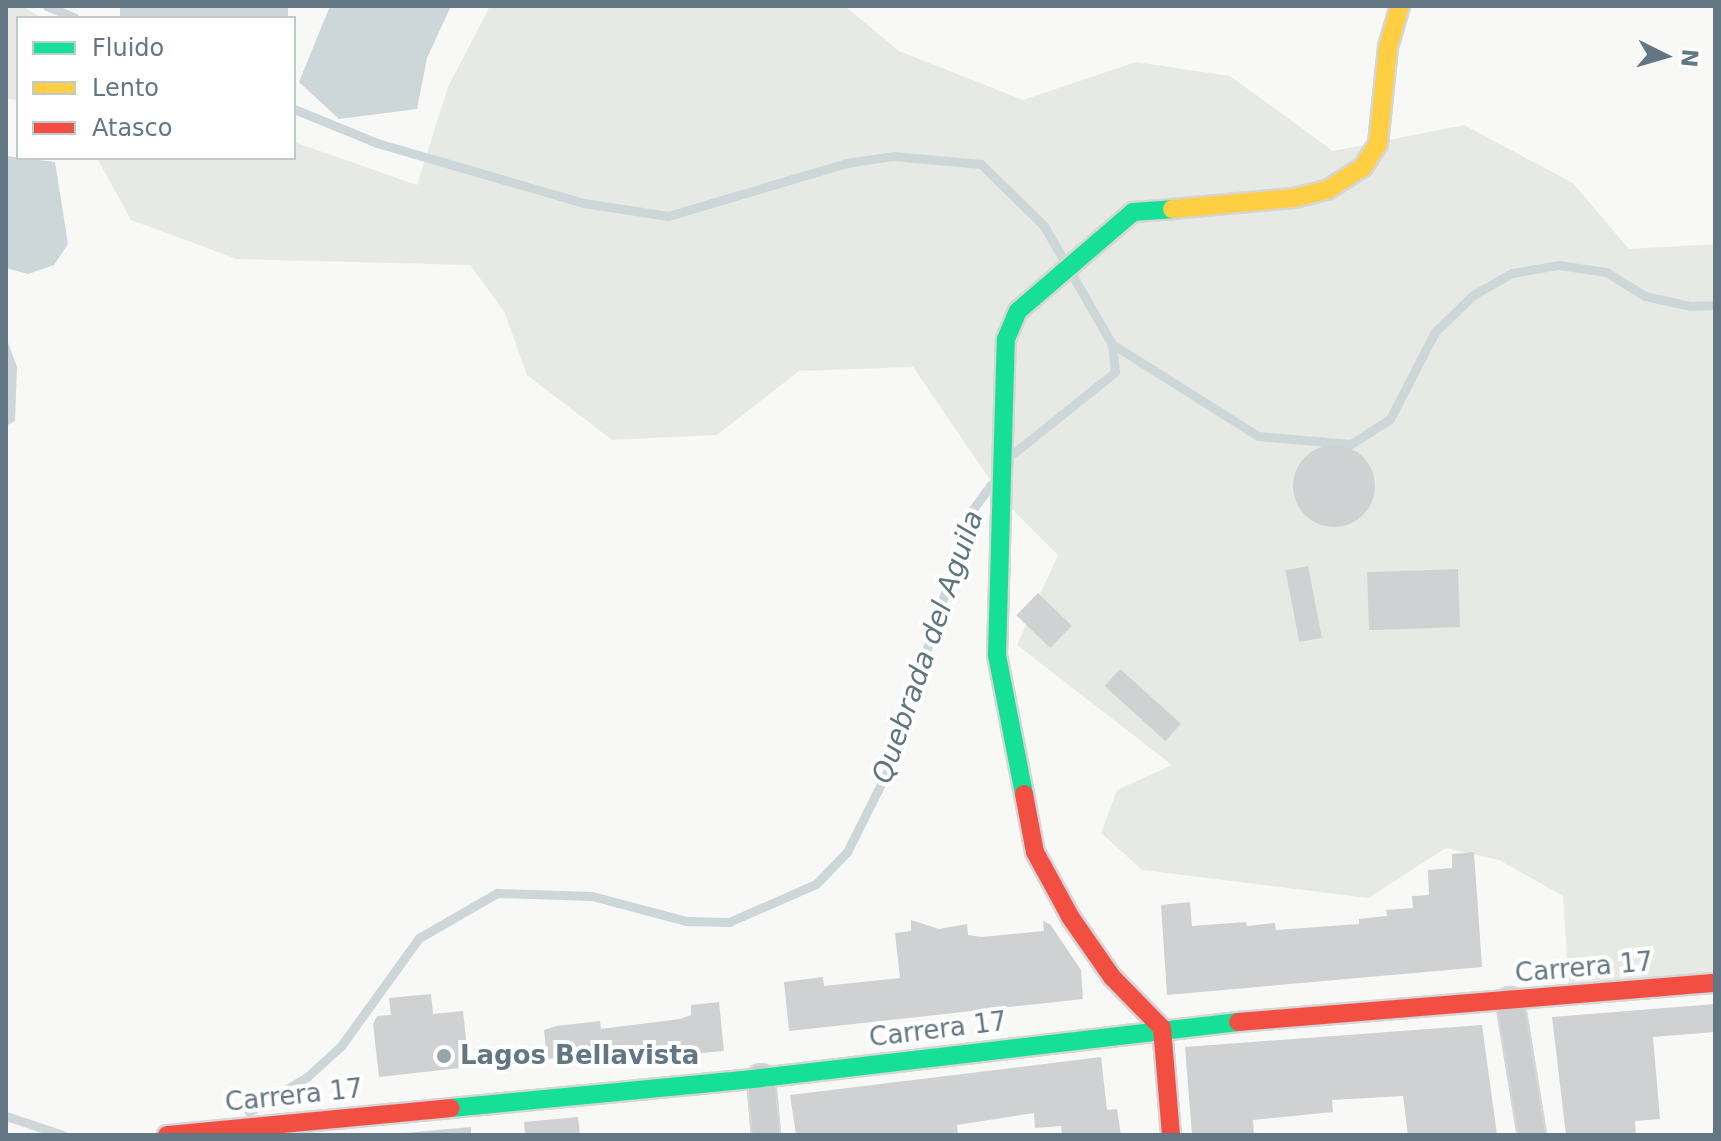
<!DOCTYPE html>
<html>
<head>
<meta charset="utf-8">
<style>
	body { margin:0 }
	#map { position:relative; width:1721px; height:1141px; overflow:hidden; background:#f8f8f7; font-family:"DejaVu Sans",sans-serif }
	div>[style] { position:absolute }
	.green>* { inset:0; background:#e7eae4 }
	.water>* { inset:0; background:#cdd6d9; transform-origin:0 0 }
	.stream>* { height:9px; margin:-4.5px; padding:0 4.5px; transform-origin:4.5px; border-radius:4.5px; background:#cdd6d9 }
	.building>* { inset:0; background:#cfd1d2; transform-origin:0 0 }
	.round { border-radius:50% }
	.roads { filter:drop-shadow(2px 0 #d5d6d7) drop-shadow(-2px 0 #d5d6d7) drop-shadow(0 2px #d5d6d7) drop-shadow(0 -2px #d5d6d7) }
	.street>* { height:26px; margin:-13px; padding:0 13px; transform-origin:13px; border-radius:13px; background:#cdcecf }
	.fast>* { height:18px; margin:-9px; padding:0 9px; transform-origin:9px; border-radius:9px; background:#16e098 }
	.slow>* { height:18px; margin:-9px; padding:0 9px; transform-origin:9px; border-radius:9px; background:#ffcf43 }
	.jam>* { height:18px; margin:-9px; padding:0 9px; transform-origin:9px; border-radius:9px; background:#f24e42 }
	.dots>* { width:22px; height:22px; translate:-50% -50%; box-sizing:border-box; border:4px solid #fff; border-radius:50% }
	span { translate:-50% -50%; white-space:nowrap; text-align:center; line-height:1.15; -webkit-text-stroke:8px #fff; paint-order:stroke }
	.street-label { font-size:26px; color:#627783 }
	.poi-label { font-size:26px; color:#627783; font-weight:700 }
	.left { translate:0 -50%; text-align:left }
	.water-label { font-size:28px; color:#5d767d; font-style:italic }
	.frame { position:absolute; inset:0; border:8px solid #627783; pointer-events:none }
	.legend { position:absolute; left:16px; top:16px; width:280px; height:144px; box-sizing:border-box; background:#fff; border:2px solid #c0c9cd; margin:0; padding:10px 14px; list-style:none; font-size:24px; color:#627783 }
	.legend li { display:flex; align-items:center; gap:16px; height:40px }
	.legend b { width:40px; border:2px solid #c0c9cd }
	.north { position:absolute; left:1625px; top:16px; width:80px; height:80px; -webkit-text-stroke:6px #fff; paint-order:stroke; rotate:95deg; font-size:22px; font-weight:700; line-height:32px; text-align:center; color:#627783 }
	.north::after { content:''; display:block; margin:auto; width:28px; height:36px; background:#627783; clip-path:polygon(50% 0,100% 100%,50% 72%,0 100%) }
</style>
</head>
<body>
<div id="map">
	<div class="green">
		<i style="clip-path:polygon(6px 6px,22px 6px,42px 18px,18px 18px,18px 100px,6px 99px)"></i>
		<i style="clip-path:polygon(490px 6px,845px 6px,899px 51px,1023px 100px,1136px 62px,1230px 76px,1333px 151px,1464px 125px,1573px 183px,1629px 249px,1715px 244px,1715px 977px,1569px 991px,1563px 896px,1499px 860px,1446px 848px,1368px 898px,1142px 870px,1101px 833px,1117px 790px,1172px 765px,1017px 645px,1058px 555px,1006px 503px,913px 367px,799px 371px,717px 435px,612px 440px,527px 375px,504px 311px,470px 265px,237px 259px,131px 220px,97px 158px,294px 158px,294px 142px,417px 185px,448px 87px)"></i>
	</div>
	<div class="water">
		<i style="left:120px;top:6px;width:168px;height:18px"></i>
		<i style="clip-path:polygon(330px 6px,451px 6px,427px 58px,417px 109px,339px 119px,299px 82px)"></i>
		<i style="clip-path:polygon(6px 156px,55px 162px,68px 244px,54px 265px,28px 274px,6px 268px)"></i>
		<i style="clip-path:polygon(6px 337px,17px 367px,15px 421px,6px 426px)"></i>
	</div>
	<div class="stream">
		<i style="left:47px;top:6px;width:30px;rotate:23deg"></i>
		<i style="left:294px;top:109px;width:90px;rotate:22.3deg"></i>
		<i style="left:377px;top:143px;width:216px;rotate:16.2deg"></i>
		<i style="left:584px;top:203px;width:85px;rotate:8.8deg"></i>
		<i style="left:668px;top:216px;width:187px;rotate:-16.5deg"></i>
		<i style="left:847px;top:163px;width:47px;rotate:-8.7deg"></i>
		<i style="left:893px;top:156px;width:88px;rotate:5.2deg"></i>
		<i style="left:981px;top:164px;width:88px;rotate:44.5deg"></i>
		<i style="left:1044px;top:226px;width:39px;rotate:60deg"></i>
		<i style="left:1071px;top:273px;width:82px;rotate:60deg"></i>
		<i style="left:1112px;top:344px;width:173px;rotate:32.2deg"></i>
		<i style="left:1258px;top:436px;width:93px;rotate:4.9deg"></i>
		<i style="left:1351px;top:444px;width:46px;rotate:-32.7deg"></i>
		<i style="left:1390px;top:419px;width:98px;rotate:-62.7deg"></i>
		<i style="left:1435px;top:332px;width:53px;rotate:-44.2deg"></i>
		<i style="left:1473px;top:295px;width:45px;rotate:-29.4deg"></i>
		<i style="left:1512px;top:273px;width:48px;rotate:-9.7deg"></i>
		<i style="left:1559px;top:265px;width:48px;rotate:8.5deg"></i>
		<i style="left:1606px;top:272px;width:46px;rotate:31.6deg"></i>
		<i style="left:1645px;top:296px;width:46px;rotate:12.5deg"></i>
		<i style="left:1690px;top:306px;width:25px;rotate:-2deg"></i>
		<i style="left:1014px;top:453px;width:129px;rotate:-38.7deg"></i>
		<i style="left:1115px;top:372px;width:28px;rotate:-96deg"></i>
		<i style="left:249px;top:1112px;width:68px;rotate:-31.1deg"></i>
		<i style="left:307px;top:1077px;width:46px;rotate:-42.4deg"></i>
		<i style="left:341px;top:1046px;width:133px;rotate:-54.2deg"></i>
		<i style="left:419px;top:938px;width:90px;rotate:-30deg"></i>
		<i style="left:497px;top:893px;width:95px;rotate:1.8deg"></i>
		<i style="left:592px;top:896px;width:97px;rotate:14.9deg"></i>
		<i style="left:686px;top:921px;width:43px;rotate:1.3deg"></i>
		<i style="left:729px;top:922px;width:95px;rotate:-23.6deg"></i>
		<i style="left:816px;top:884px;width:45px;rotate:-45.9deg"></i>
		<i style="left:847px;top:852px;width:92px;rotate:-63.4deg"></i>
		<i style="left:888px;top:770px;width:271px;rotate:-72.2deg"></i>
		<i style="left:971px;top:512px;width:34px;rotate:-54deg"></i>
		<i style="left:6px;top:1116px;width:60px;rotate:18.4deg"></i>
	</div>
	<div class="building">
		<i class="round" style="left:1293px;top:445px;width:82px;height:82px"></i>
		<i style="left:1308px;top:566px;width:73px;height:23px;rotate:79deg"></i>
		<i style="left:1458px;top:569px;width:58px;height:91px;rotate:88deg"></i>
		<i style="left:1038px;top:593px;width:47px;height:31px;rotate:44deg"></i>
		<i style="left:1120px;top:669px;width:82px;height:23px;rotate:42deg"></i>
		<i style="clip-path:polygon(1474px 852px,1482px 967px,1167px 995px,1161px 905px,1190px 902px,1192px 926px,1246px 922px,1247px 926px,1275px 923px,1276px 930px,1359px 924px,1359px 919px,1387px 916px,1386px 910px,1413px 908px,1412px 896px,1429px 895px,1428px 870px,1452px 868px,1452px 854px)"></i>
		<i style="clip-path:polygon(911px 920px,939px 929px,967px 924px,968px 935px,982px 937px,1044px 931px,1043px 921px,1050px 924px,1081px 970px,1083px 999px,789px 1031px,784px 982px,823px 977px,824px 986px,900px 978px,895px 933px,911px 931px)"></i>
		<i style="clip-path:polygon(431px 994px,433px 1014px,463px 1011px,469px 1067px,379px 1077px,373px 1024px,377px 1016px,391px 1015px,389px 998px)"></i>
		<i style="clip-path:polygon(719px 1002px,724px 1051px,647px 1058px,646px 1049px,547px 1059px,544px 1030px,556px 1026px,600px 1021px,601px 1029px,680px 1019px,691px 1015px,691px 1005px)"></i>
		<i style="clip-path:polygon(1715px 1004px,1715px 1032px,1653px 1037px,1660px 1119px,1635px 1121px,1636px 1135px,1566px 1135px,1552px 1017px)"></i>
		<i style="clip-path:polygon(1482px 1025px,1497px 1135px,1408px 1135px,1403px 1096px,1332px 1100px,1333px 1112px,1253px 1120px,1254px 1135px,1192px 1135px,1185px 1047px)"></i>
		<i style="clip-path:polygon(1101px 1057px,1107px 1110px,1117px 1109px,1121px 1135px,1062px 1135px,1061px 1126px,1035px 1128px,1034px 1113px,957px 1125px,958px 1135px,796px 1135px,790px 1095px)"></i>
		<i style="clip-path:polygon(578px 1117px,580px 1135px,525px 1135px,524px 1122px)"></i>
		<i style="clip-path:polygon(471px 1127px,471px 1135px,393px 1134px)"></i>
	</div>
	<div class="roads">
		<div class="street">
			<i style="left:1510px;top:1001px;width:136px;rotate:80.7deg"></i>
			<i style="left:761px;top:1078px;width:57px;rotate:85deg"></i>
		</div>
		<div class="fast">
			<i style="left:1024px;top:794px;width:142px;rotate:-101deg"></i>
			<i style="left:997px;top:655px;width:316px;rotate:-88.4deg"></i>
			<i style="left:1006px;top:339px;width:30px;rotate:-67deg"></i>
			<i style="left:1018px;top:311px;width:152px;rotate:-40.7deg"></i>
			<i style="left:1133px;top:212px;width:39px;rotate:-4deg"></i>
			<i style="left:451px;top:1108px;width:311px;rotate:-5.5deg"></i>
			<i style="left:761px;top:1078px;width:480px;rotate:-6.7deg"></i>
		</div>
		<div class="slow">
			<i style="left:1172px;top:209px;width:122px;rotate:-5.2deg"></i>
			<i style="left:1294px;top:198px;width:34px;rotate:-14deg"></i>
			<i style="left:1327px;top:190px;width:43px;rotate:-32.6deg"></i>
			<i style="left:1363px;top:167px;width:27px;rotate:-57deg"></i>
			<i style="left:1378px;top:144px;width:98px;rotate:-84.1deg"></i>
			<i style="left:1388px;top:47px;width:43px;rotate:-73.7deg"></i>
		</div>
		<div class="jam">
			<i style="left:1024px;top:794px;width:59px;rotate:79.3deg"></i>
			<i style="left:1035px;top:852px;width:75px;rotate:61.4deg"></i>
			<i style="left:1071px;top:918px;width:72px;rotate:55.2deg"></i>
			<i style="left:1112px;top:977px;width:71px;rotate:45.6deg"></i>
			<i style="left:1162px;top:1028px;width:107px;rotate:85.2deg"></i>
			<i style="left:1238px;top:1022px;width:479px;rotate:-4.7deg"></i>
			<i style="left:167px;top:1135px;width:285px;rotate:-5.4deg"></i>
		</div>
	</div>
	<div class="dots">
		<i style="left:444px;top:1056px;background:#96a4ac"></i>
	</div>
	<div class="street-label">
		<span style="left:1584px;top:968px;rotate:-5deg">Carrera 17</span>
		<span style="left:938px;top:1030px;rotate:-7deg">Carrera 17</span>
		<span style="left:294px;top:1096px;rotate:-6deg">Carrera 17</span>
	</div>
	<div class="poi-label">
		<span class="left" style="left:460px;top:1056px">Lagos Bellavista</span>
	</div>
	<div class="water-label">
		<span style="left:928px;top:647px;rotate:-71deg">Quebrada del Aguila</span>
	</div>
	<div class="frame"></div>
	<ul class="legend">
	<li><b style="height:10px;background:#16e098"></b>Fluido</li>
	<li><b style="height:10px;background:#ffcf43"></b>Lento</li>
	<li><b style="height:10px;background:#f24e42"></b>Atasco</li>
	</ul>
	<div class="north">N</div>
</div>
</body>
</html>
